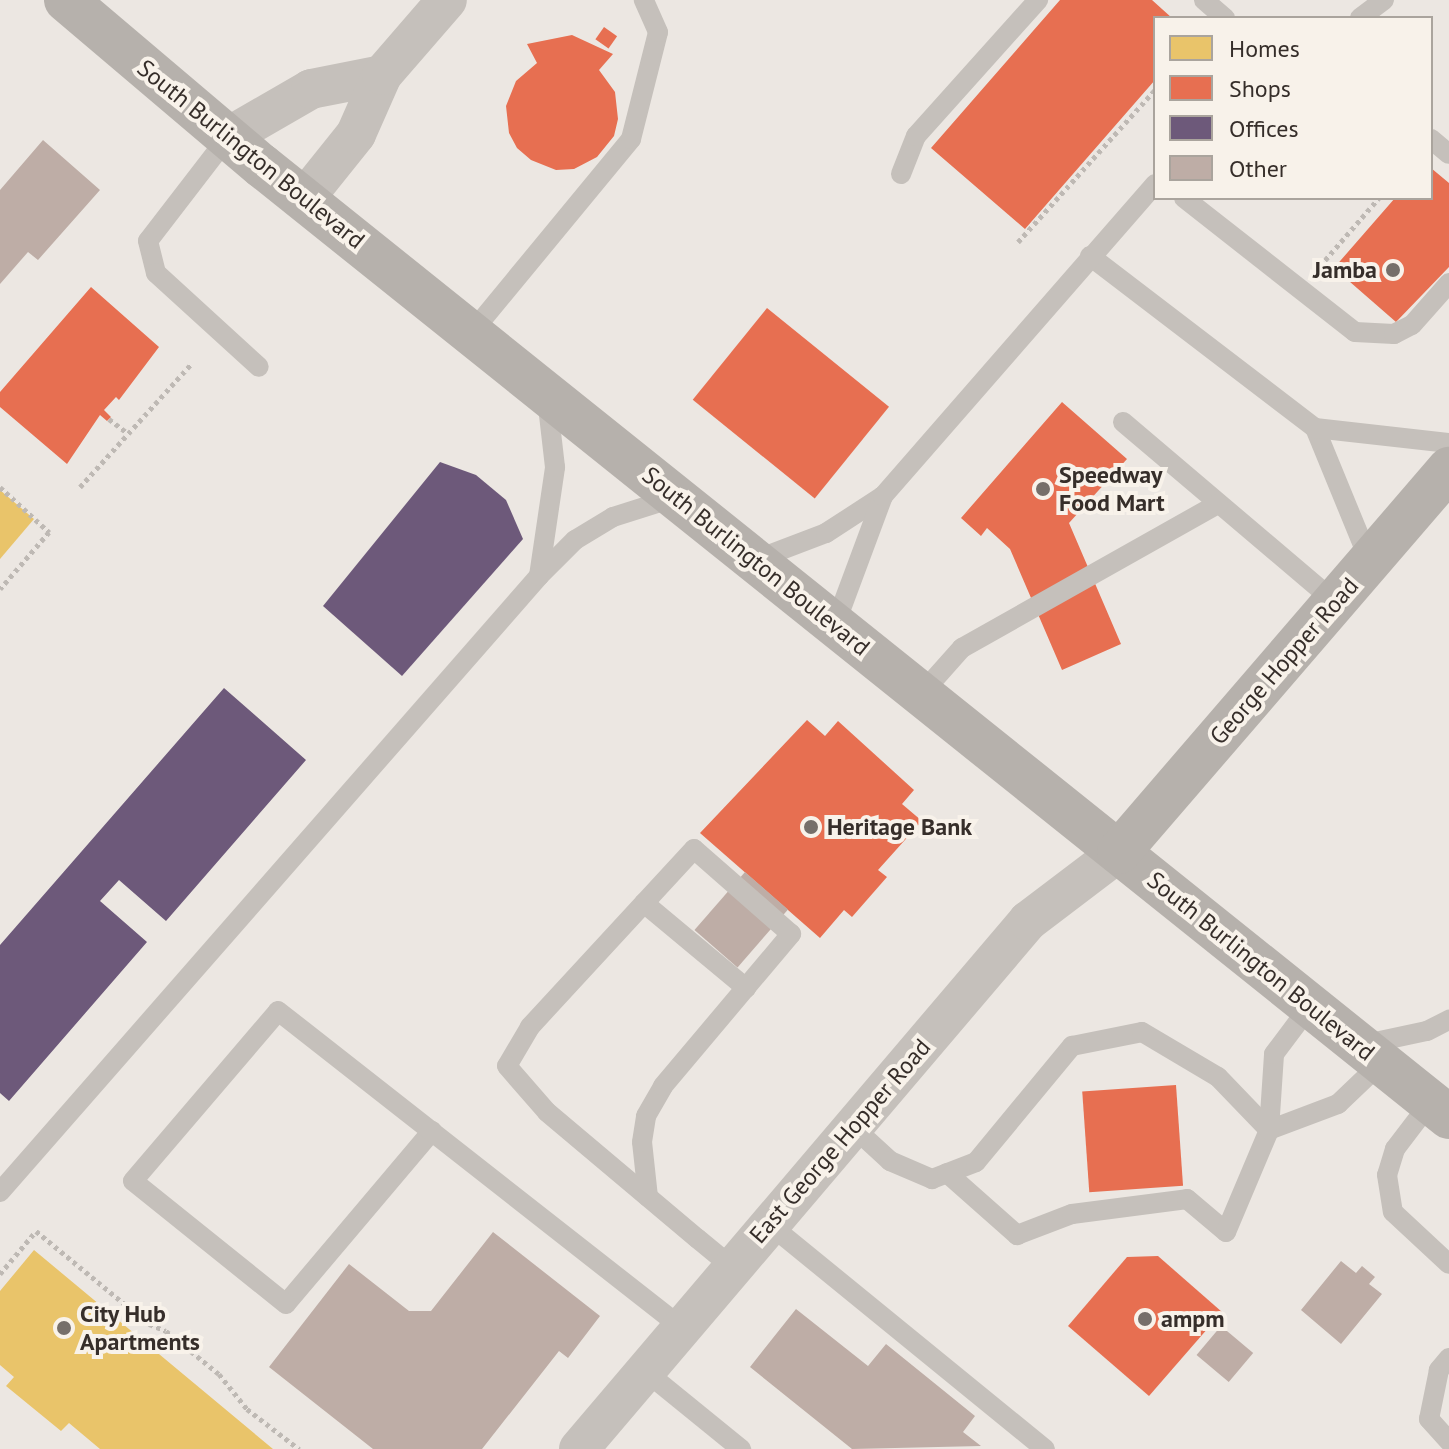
<!DOCTYPE html>
<html>
<head>
<meta charset="utf-8">
<style>
	body { margin:0 }
	#map { position:relative; width:1449px; height:1449px; overflow:hidden; background:#ece7e2; font-family:"PT Sans",sans-serif }
	div>[style] { position:absolute }
	.homes>* { inset:0; background:#e9c46a }
	.shops>* { inset:0; background:#e76f51; transform-origin:0 0 }
	.offices>* { inset:0; background:#6d597a }
	.building>* { inset:0; background:#beada6; transform-origin:0 0 }
	.path>* { height:5px; margin-top:-2.5px; transform-origin:0; background:repeating-linear-gradient(90deg,#beb9b4 0 4px,transparent 0 8px) }
	.lane>* { height:20px; margin:-10px; padding:0 10px; transform-origin:10px; border-radius:10px; background:#c5c0bb }
	.street>* { height:40px; margin:-20px; padding:0 20px; transform-origin:20px; border-radius:20px; background:#c5c0bb }
	.secondary>* { height:44px; margin:-22px; padding:0 22px; transform-origin:22px; border-radius:22px; background:#b6b1ac }
	.dots>* { width:22px; height:22px; translate:-50% -50%; box-sizing:border-box; border:4px solid #f8f2ea; border-radius:50% }
	span { translate:-50% -50%; white-space:nowrap; text-align:center; line-height:1.15; -webkit-text-stroke:8px #f8f2ea; paint-order:stroke }
	.street-label { font-size:24px; color:#362e2a }
	.poi-label { font-size:24px; color:#362e2a; font-weight:700 }
	.right { translate:-100% -50%; text-align:right }
	.left { translate:0 -50%; text-align:left }
	.legend { position:absolute; left:1153px; top:16px; width:280px; height:184px; box-sizing:border-box; background:#f8f2ea; border:2px solid #aaa49d; margin:0; padding:10px 14px; list-style:none; font-size:24px; color:#362e2a }
	.legend li { display:flex; align-items:center; gap:16px; height:40px }
	.legend b { width:40px; border:2px solid #aaa49d }
</style>
</head>
<body>
<div id="map">
	<div class="homes">
		<i style="clip-path:polygon(0 490px,34px 519px,0 559px)"></i>
		<i style="clip-path:polygon(34px 1250px,273px 1449px,100px 1449px,69px 1423px,61px 1431px,6px 1386px,14px 1377px,0 1365px,0 1291px)"></i>
	</div>
	<div class="shops">
		<i style="clip-path:polygon(1060px 0,1152px 0,1172px 18px,1155px 18px,1155px 80px,1025px 229px,931px 148px)"></i>
		<i style="left:604px;top:27px;width:16px;height:15px;rotate:35deg"></i>
		<i style="clip-path:polygon(572px 35px,613px 54px,599px 70px,615px 92px,618px 119px,614px 136px,597px 157px,574px 169px,556px 170px,531px 160px,517px 148px,509px 133px,506px 106px,516px 81px,537px 63px,527px 44px)"></i>
		<i style="clip-path:polygon(1431px 168px,1449px 183px,1449px 267px,1396px 322px,1334px 268px,1395px 198px,1431px 198px)"></i>
		<i style="clip-path:polygon(91px 287px,159px 347px,119px 400px,116px 397px,104px 410px,111px 417px,107px 421px,100px 415px,67px 464px,0 407px,0 392px)"></i>
		<i style="left:767px;top:308px;width:157px;height:118px;rotate:39deg"></i>
		<i style="clip-path:polygon(1062px 402px,1127px 459px,1069px 523px,1121px 644px,1062px 670px,1010px 549px,987px 528px,981px 536px,961px 518px)"></i>
		<i style="clip-path:polygon(807px 720px,825px 736px,838px 721px,914px 790px,902px 804px,922px 821px,878px 870px,887px 877px,852px 917px,844px 910px,820px 938px,700px 833px)"></i>
		<i style="left:1176px;top:1085px;width:101px;height:94px;rotate:86deg"></i>
		<i style="clip-path:polygon(1158px 1256px,1222px 1312px,1149px 1396px,1068px 1326px,1127px 1257px)"></i>
	</div>
	<div class="offices">
		<i style="clip-path:polygon(440px 462px,476px 475px,506px 500px,523px 539px,402px 676px,323px 606px)"></i>
		<i style="clip-path:polygon(224px 688px,306px 760px,166px 921px,119px 880px,100px 901px,147px 942px,9px 1101px,0 1093px,0 945px)"></i>
	</div>
	<div class="building">
		<i style="clip-path:polygon(43px 140px,100px 190px,38px 260px,28px 252px,0 284px,0 190px)"></i>
		<i style="left:745px;top:872px;width:57px;height:77px;rotate:41deg"></i>
		<i style="clip-path:polygon(493px 1232px,600px 1316px,568px 1358px,559px 1351px,482px 1449px,373px 1449px,269px 1367px,349px 1264px,409px 1311px,431px 1311px)"></i>
		<i style="clip-path:polygon(1341px 1261px,1356px 1273px,1362px 1266px,1375px 1277px,1369px 1284px,1382px 1294px,1341px 1344px,1301px 1310px)"></i>
		<i style="clip-path:polygon(796px 1309px,868px 1366px,886px 1344px,975px 1416px,963px 1432px,981px 1446px,852px 1449px,750px 1367px)"></i>
		<i style="left:1221px;top:1326px;width:42px;height:38px;rotate:40deg"></i>
	</div>
	<div class="path">
		<i style="left:1018px;top:242px;width:205px;rotate:-48deg"></i>
		<i style="left:1320px;top:266px;width:90px;rotate:-49.1deg"></i>
		<i style="left:109px;top:419px;width:21px;rotate:37deg"></i>
		<i style="left:0;top:487px;width:67px;rotate:42.6deg"></i>
		<i style="left:49px;top:532px;width:75px;rotate:130.7deg"></i>
		<i style="left:80px;top:487px;width:167px;rotate:-47.9deg"></i>
		<i style="left:0;top:1274px;width:56px;rotate:-50.1deg"></i>
		<i style="left:36px;top:1231px;width:146px;rotate:39.5deg"></i>
		<i style="left:149px;top:1324px;width:18px;rotate:22deg"></i>
		<i style="left:166px;top:1331px;width:68px;rotate:39.1deg"></i>
		<i style="left:219px;top:1374px;width:45px;rotate:51.3deg"></i>
		<i style="left:247px;top:1409px;width:66px;rotate:37.6deg"></i>
	</div>
	<div class="lane">
		<i style="left:1204px;top:0;width:28px;rotate:41deg"></i>
		<i style="left:1360px;top:18px;width:30px;rotate:-37deg"></i>
		<i style="left:228px;top:137px;width:131px;rotate:127.6deg"></i>
		<i style="left:148px;top:241px;width:33px;rotate:76deg"></i>
		<i style="left:156px;top:273px;width:139px;rotate:42.4deg"></i>
		<i style="left:1431px;top:139px;width:23px;rotate:40deg"></i>
		<i style="left:901px;top:174px;width:41px;rotate:-68.5deg"></i>
		<i style="left:916px;top:136px;width:183px;rotate:-48.1deg"></i>
		<i style="left:1184px;top:198px;width:217px;rotate:38.1deg"></i>
		<i style="left:1355px;top:332px;width:39px;rotate:3deg"></i>
		<i style="left:1394px;top:334px;width:20px;rotate:-27deg"></i>
		<i style="left:1412px;top:325px;width:56px;rotate:-48.6deg"></i>
		<i style="left:1090px;top:256px;width:283px;rotate:37.4deg"></i>
		<i style="left:1315px;top:428px;width:145px;rotate:67.7deg"></i>
		<i style="left:472px;top:332px;width:250px;rotate:-50.5deg"></i>
		<i style="left:631px;top:139px;width:110px;rotate:-75.8deg"></i>
		<i style="left:658px;top:32px;width:35px;rotate:-114deg"></i>
		<i style="left:1123px;top:422px;width:278px;rotate:40.3deg"></i>
		<i style="left:1315px;top:428px;width:135px;rotate:6.4deg"></i>
		<i style="left:755px;top:560px;width:76px;rotate:-20.8deg"></i>
		<i style="left:826px;top:533px;width:68px;rotate:-33deg"></i>
		<i style="left:539px;top:576px;width:110px;rotate:-81.6deg"></i>
		<i style="left:555px;top:467px;width:69px;rotate:-96.6deg"></i>
		<i style="left:835px;top:625px;width:138px;rotate:-69.6deg"></i>
		<i style="left:883px;top:496px;width:414px;rotate:-48.9deg"></i>
		<i style="left:921px;top:694px;width:62px;rotate:-48.3deg"></i>
		<i style="left:962px;top:648px;width:294px;rotate:-29.4deg"></i>
		<i style="left:644px;top:903px;width:133px;rotate:39.8deg"></i>
		<i style="left:1361px;top:1045px;width:67px;rotate:-12deg"></i>
		<i style="left:1427px;top:1031px;width:25px;rotate:-27deg"></i>
		<i style="left:1430px;top:1103px;width:58px;rotate:127.3deg"></i>
		<i style="left:1395px;top:1149px;width:27px;rotate:107deg"></i>
		<i style="left:1387px;top:1175px;width:37px;rotate:81deg"></i>
		<i style="left:1393px;top:1212px;width:76px;rotate:42.9deg"></i>
		<i style="left:852px;top:1126px;width:52px;rotate:42.6deg"></i>
		<i style="left:890px;top:1161px;width:46px;rotate:23.2deg"></i>
		<i style="left:932px;top:1179px;width:47px;rotate:-21.1deg"></i>
		<i style="left:976px;top:1162px;width:151px;rotate:-50.4deg"></i>
		<i style="left:1072px;top:1046px;width:71px;rotate:-11.3deg"></i>
		<i style="left:1142px;top:1032px;width:88px;rotate:30.6deg"></i>
		<i style="left:1218px;top:1077px;width:74px;rotate:46.1deg"></i>
		<i style="left:1269px;top:1130px;width:74px;rotate:-20.6deg"></i>
		<i style="left:1338px;top:1104px;width:59px;rotate:-43.6deg"></i>
		<i style="left:432px;top:1131px;width:226px;rotate:130.2deg"></i>
		<i style="left:286px;top:1304px;width:196px;rotate:-141.2deg"></i>
		<i style="left:133px;top:1181px;width:223px;rotate:-49.5deg"></i>
		<i style="left:278px;top:1011px;width:512px;rotate:38.1deg"></i>
		<i style="left:947px;top:1173px;width:94px;rotate:41.5deg"></i>
		<i style="left:1017px;top:1235px;width:59px;rotate:-20.9deg"></i>
		<i style="left:1072px;top:1214px;width:116px;rotate:-7.4deg"></i>
		<i style="left:1187px;top:1199px;width:51px;rotate:40.2deg"></i>
		<i style="left:1226px;top:1232px;width:111px;rotate:-67.1deg"></i>
		<i style="left:1269px;top:1130px;width:76px;rotate:-86.2deg"></i>
		<i style="left:1274px;top:1054px;width:60px;rotate:-53.1deg"></i>
		<i style="left:0;top:1192px;width:819px;rotate:-48.81deg"></i>
		<i style="left:539px;top:576px;width:51px;rotate:-45deg"></i>
		<i style="left:575px;top:540px;width:44px;rotate:-31.2deg"></i>
		<i style="left:613px;top:517px;width:66px;rotate:-17.6deg"></i>
		<i style="left:648px;top:1197px;width:55px;rotate:-96.2deg"></i>
		<i style="left:642px;top:1142px;width:26px;rotate:-81deg"></i>
		<i style="left:646px;top:1116px;width:34px;rotate:-60deg"></i>
		<i style="left:663px;top:1086px;width:199px;rotate:-49.9deg"></i>
		<i style="left:791px;top:934px;width:129px;rotate:-138.8deg"></i>
		<i style="left:694px;top:849px;width:242px;rotate:132.7deg"></i>
		<i style="left:530px;top:1027px;width:45px;rotate:120.5deg"></i>
		<i style="left:507px;top:1066px;width:61px;rotate:49deg"></i>
		<i style="left:547px;top:1112px;width:197px;rotate:40.1deg"></i>
		<i style="left:698px;top:1239px;width:44px;rotate:39.5deg"></i>
		<i style="left:769px;top:1224px;width:356px;rotate:39.2deg"></i>
		<i style="left:1449px;top:1358px;width:16px;rotate:130deg"></i>
		<i style="left:1439px;top:1370px;width:50px;rotate:101.5deg"></i>
		<i style="left:1429px;top:1419px;width:30px;rotate:48deg"></i>
		<i style="left:645px;top:1371px;width:124px;rotate:39.1deg"></i>
	</div>
	<div class="street">
		<i style="left:228px;top:137px;width:96px;rotate:-30deg"></i>
		<i style="left:311px;top:89px;width:72px;rotate:-11.2deg"></i>
		<i style="left:304px;top:199px;width:83px;rotate:-51.3deg"></i>
		<i style="left:356px;top:134px;width:64px;rotate:-66.2deg"></i>
		<i style="left:382px;top:75px;width:99px;rotate:-49.1deg"></i>
		<i style="left:579px;top:1449px;width:693px;rotate:-49.62deg"></i>
		<i style="left:1028px;top:921px;width:114px;rotate:-37.2deg"></i>
	</div>
	<div class="secondary">
		<i style="left:66px;top:0;width:257px;rotate:40.3deg"></i>
		<i style="left:262px;top:166px;width:1521px;rotate:38.7deg"></i>
		<i style="left:1119px;top:852px;width:506px;rotate:-49.25deg"></i>
	</div>
	<div class="dots">
		<i style="left:1393px;top:270px;background:#766f6a"></i>
		<i style="left:1043px;top:489px;background:#766f6a"></i>
		<i style="left:811px;top:827px;background:#766f6a"></i>
		<i style="left:1145px;top:1319px;background:#766f6a"></i>
		<i style="left:64px;top:1328px;background:#766f6a"></i>
	</div>
	<div class="street-label">
		<span style="left:251px;top:154px;rotate:39deg">South Burlington Boulevard</span>
		<span style="left:756px;top:561px;rotate:39deg">South Burlington Boulevard</span>
		<span style="left:1284px;top:661px;rotate:-49deg">George Hopper Road</span>
		<span style="left:1261px;top:966px;rotate:39deg">South Burlington Boulevard</span>
		<span style="left:840px;top:1141px;rotate:-49deg">East George Hopper Road</span>
	</div>
	<div class="poi-label">
		<span class="right" style="left:1377px;top:270px">Jamba</span>
		<span class="left" style="left:1059px;top:489px">Speedway<br>Food Mart</span>
		<span class="left" style="left:827px;top:827px">Heritage Bank</span>
		<span class="left" style="left:80px;top:1328px">City Hub<br>Apartments</span>
		<span class="left" style="left:1161px;top:1319px">ampm</span>
	</div>
	<ul class="legend">
	<li><b style="height:22px;background:#e9c46a"></b>Homes</li>
	<li><b style="height:22px;background:#e76f51"></b>Shops</li>
	<li><b style="height:22px;background:#6d597a"></b>Offices</li>
	<li><b style="height:22px;background:#beada6"></b>Other</li>
	</ul>
</div>
</body>
</html>
